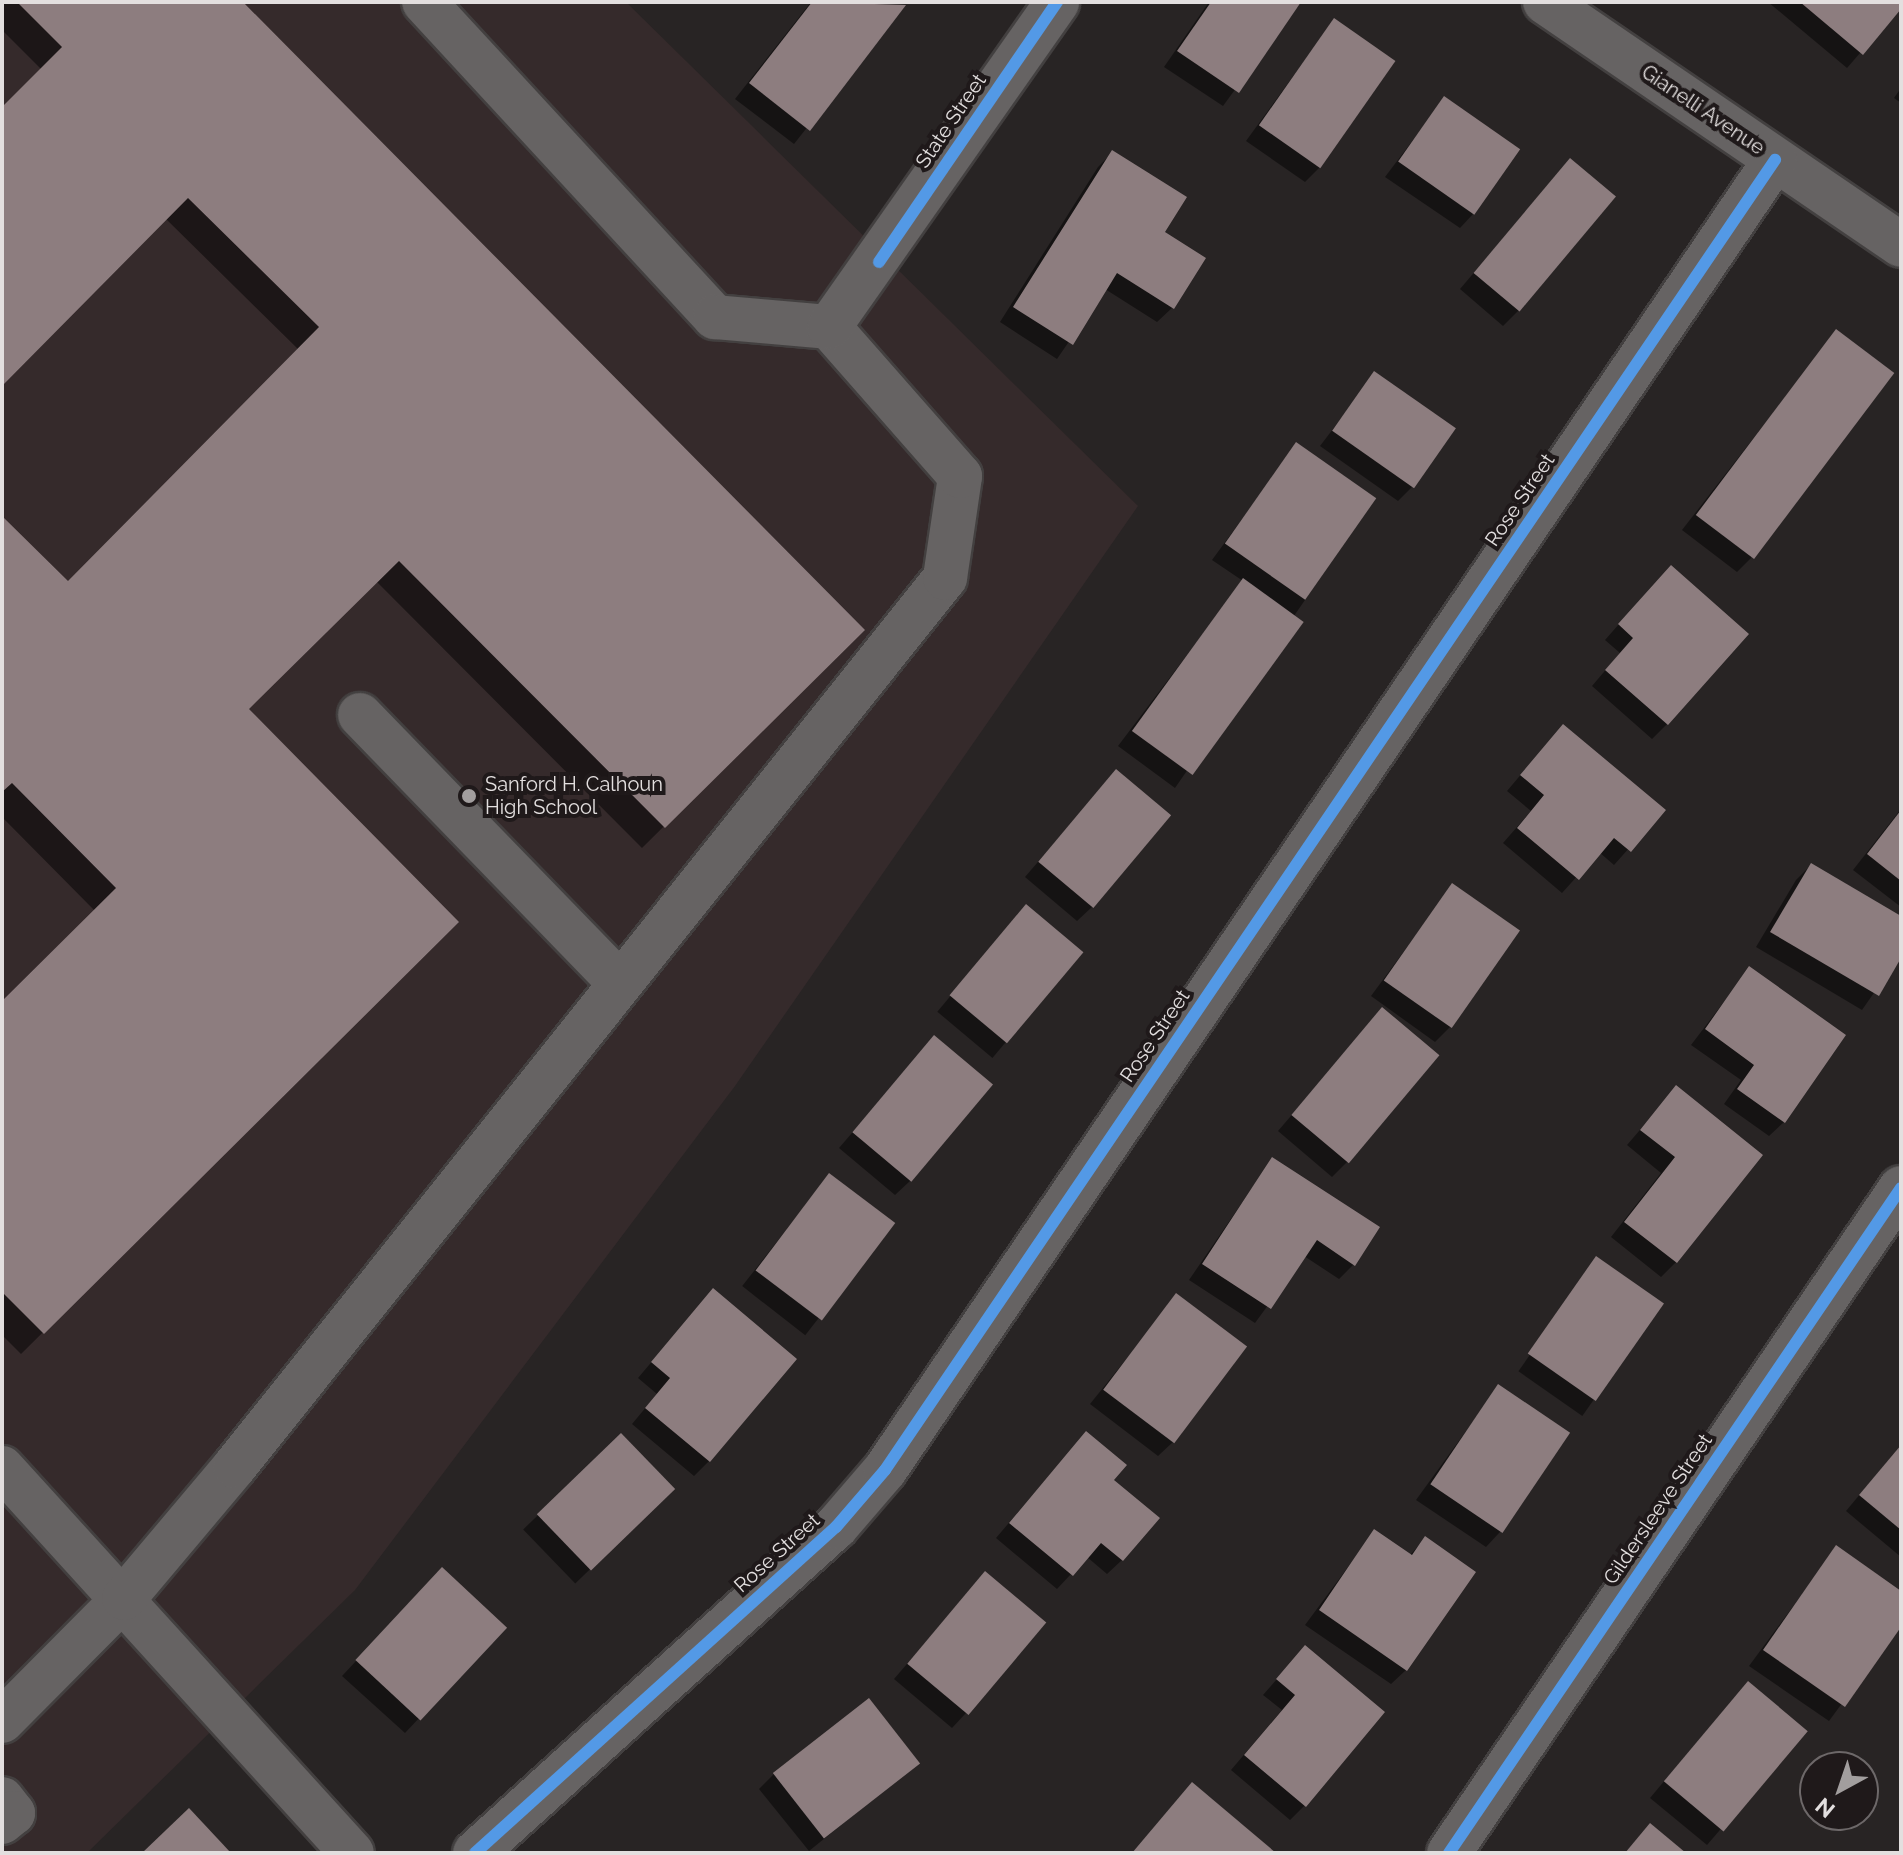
<!DOCTYPE html>
<html>
<head>
<meta charset="utf-8">
<style>
	body { margin:0 }
	#map { position:relative; width:1903px; height:1855px; overflow:hidden; background:#282424; font-family:Raleway,sans-serif }
	div>[style] { position:absolute }
	.built>* { inset:0; background:#352a2b }
	.shadow>* { inset:0; background:#0007; transform-origin:0 0 }
	.building>* { inset:0; background:#8d7d7f; transform-origin:0 0 }
	.roads { filter:drop-shadow(2px 0 #434040) drop-shadow(-2px 0 #434040) drop-shadow(0 2px #434040) drop-shadow(0 -2px #434040) }
	.minor>* { height:44px; margin:-22px; padding:0 22px; transform-origin:22px; border-radius:22px; background:#666363 }
	.cycleway>* { height:12px; margin:-6px; padding:0 6px; transform-origin:6px; border-radius:6px; background:#5399e6 }
	.dots>* { width:22px; height:22px; translate:-50% -50%; box-sizing:border-box; border:4px solid #1f191a; border-radius:50% }
	span { translate:-50% -50%; white-space:nowrap; text-align:center; line-height:1.15; -webkit-text-stroke:8px #1f191a; paint-order:stroke }
	.street-label { font-size:20px; color:#e3dfdf }
	.poi-label { font-size:20px; color:#e3dfdf }
	.left { translate:0 -50%; text-align:left }
	.frame { position:absolute; inset:0; border:4px solid #e3dfdf; pointer-events:none }
	.north { position:absolute; left:1799px; top:1751px; width:80px; height:80px; box-sizing:border-box; background:#1f191a; border:2px solid #6d6869; border-radius:50%; rotate:220deg; font-size:22px; font-weight:700; line-height:32px; text-align:center; color:#e3dfdf }
	.north::after { content:''; display:block; margin:auto; width:28px; height:36px; background:#a29e9e; clip-path:polygon(50% 0,100% 100%,50% 72%,0 100%) }
</style>
</head>
<body>
<div id="map">
	<div class="built">
		<i style="clip-path:polygon(2px 2px,626px 2px,1138px 506px,735px 1086px,355px 1590px,87px 1853px,2px 1853px)"></i>
	</div>
	<div class="shadow">
		<i style="clip-path:polygon(2px 2px,240px 2px,862px 630px,642px 848px,376px 581px,246px 710px,457px 922px,21px 1354px,2px 1335px,2px 1004px,95px 911px,2px 817px,2px 519px,68px 583px,299px 350px,165px 218px,2px 383px,2px 110px,42px 70px,2px 30px)"></i>
		<i style="clip-path:polygon(811px 2px,903px 6px,794px 144px,735px 99px)"></i>
		<i style="clip-path:polygon(1209px 2px,1299px 2px,1223px 106px,1164px 67px)"></i>
		<i style="clip-path:polygon(1768px 2px,1901px 2px,1901px 6px,1847px 68px)"></i>
		<i style="clip-path:polygon(1334px 20px,1320px 167px,1305px 182px,1246px 141px)"></i>
		<i style="clip-path:polygon(1901px 88px,1901px 103px,1894px 98px)"></i>
		<i style="clip-path:polygon(1444px 99px,1474px 213px,1460px 228px,1385px 177px)"></i>
		<i style="clip-path:polygon(1113px 152px,1162px 233px,1172px 308px,1157px 322px,1105px 289px,1057px 359px,1000px 322px,1098px 167px)"></i>
		<i style="clip-path:polygon(1570px 160px,1518px 311px,1503px 326px,1460px 289px)"></i>
		<i style="clip-path:polygon(1836px 332px,1751px 558px,1737px 572px,1682px 530px)"></i>
		<i style="clip-path:polygon(1375px 374px,1413px 486px,1398px 501px,1320px 446px)"></i>
		<i style="clip-path:polygon(1297px 444px,1305px 600px,1175px 788px,1118px 746px,1243px 581px,1212px 560px)"></i>
		<i style="clip-path:polygon(1656px 582px,1667px 724px,1652px 739px,1592px 686px,1620px 653px,1605px 640px)"></i>
		<i style="clip-path:polygon(1549px 741px,1663px 810px,1614px 865px,1599px 852px,1562px 893px,1503px 843px,1531px 811px,1507px 791px)"></i>
		<i style="clip-path:polygon(1116px 771px,1092px 907px,1077px 921px,1025px 877px)"></i>
		<i style="clip-path:polygon(1901px 809px,1901px 907px,1853px 870px)"></i>
		<i style="clip-path:polygon(1811px 865px,1901px 918px,1901px 954px,1862px 1010px,1756px 947px,1796px 880px)"></i>
		<i style="clip-path:polygon(1452px 886px,1450px 1027px,1435px 1042px,1371px 996px)"></i>
		<i style="left:1026px;top:906px;width:72px;height:138px;rotate:40deg"></i>
		<i style="clip-path:polygon(1749px 969px,1784px 1122px,1769px 1136px,1724px 1104px,1741px 1080px,1691px 1045px)"></i>
		<i style="clip-path:polygon(1382px 1010px,1347px 1162px,1332px 1177px,1278px 1131px)"></i>
		<i style="clip-path:polygon(934px 1038px,910px 1181px,895px 1195px,839px 1148px)"></i>
		<i style="clip-path:polygon(1676px 1088px,1676px 1262px,1661px 1277px,1611px 1237px,1661px 1173px,1627px 1145px)"></i>
		<i style="clip-path:polygon(1272px 1159px,1354px 1264px,1339px 1279px,1304px 1256px,1255px 1323px,1189px 1280px)"></i>
		<i style="left:829px;top:1175px;width:80px;height:141px;rotate:38deg"></i>
		<i style="left:1597px;top:1259px;width:78px;height:137px;rotate:35deg"></i>
		<i style="clip-path:polygon(1177px 1296px,1173px 1442px,1158px 1456px,1090px 1404px)"></i>
		<i style="clip-path:polygon(699px 1306px,709px 1461px,694px 1476px,632px 1424px,657px 1394px,638px 1378px)"></i>
		<i style="clip-path:polygon(1498px 1387px,1500px 1532px,1486px 1547px,1416px 1500px)"></i>
		<i style="left:621px;top:1435px;width:75px;height:136px;rotate:46deg"></i>
		<i style="clip-path:polygon(1901px 1445px,1901px 1557px,1846px 1511px)"></i>
		<i style="clip-path:polygon(1072px 1449px,1112px 1480px,1122px 1560px,1107px 1574px,1087px 1557px,1057px 1589px,996px 1538px)"></i>
		<i style="clip-path:polygon(1374px 1532px,1409px 1556px,1425px 1539px,1406px 1670px,1391px 1684px,1305px 1625px)"></i>
		<i style="clip-path:polygon(1837px 1547px,1901px 1593px,1901px 1623px,1829px 1721px,1749px 1666px)"></i>
		<i style="clip-path:polygon(985px 1573px,966px 1713px,952px 1728px,894px 1679px)"></i>
		<i style="clip-path:polygon(428px 1584px,504px 1628px,405px 1733px,342px 1676px)"></i>
		<i style="clip-path:polygon(1305px 1647px,1305px 1805px,1290px 1820px,1231px 1770px,1282px 1710px,1263px 1695px)"></i>
		<i style="clip-path:polygon(1734px 1698px,1805px 1731px,1707px 1845px,1650px 1798px)"></i>
		<i style="clip-path:polygon(918px 1763px,809px 1851px,759px 1789px,774px 1774px)"></i>
	</div>
	<div class="building">
		<i style="clip-path:polygon(17px 2px,243px 2px,865px 630px,665px 828px,399px 561px,249px 709px,459px 922px,44px 1334px,2px 1292px,2px 1001px,116px 888px,12px 783px,2px 792px,2px 516px,68px 581px,319px 327px,188px 198px,2px 386px,2px 107px,62px 47px)"></i>
		<i style="clip-path:polygon(812px 2px,906px 5px,810px 131px,749px 83px)"></i>
		<i style="clip-path:polygon(1211px 2px,1301px 2px,1239px 93px,1177px 51px)"></i>
		<i style="clip-path:polygon(1800px 2px,1901px 2px,1901px 9px,1863px 55px)"></i>
		<i style="left:1334px;top:18px;width:75px;height:131px;rotate:35deg"></i>
		<i style="left:1444px;top:96px;width:93px;height:80px;rotate:35deg"></i>
		<i style="clip-path:polygon(1112px 150px,1187px 197px,1165px 232px,1206px 258px,1174px 309px,1117px 273px,1073px 345px,1013px 307px)"></i>
		<i style="left:1570px;top:158px;width:60px;height:150px;rotate:40deg"></i>
		<i style="left:1836px;top:329px;width:73px;height:233px;rotate:37deg"></i>
		<i style="left:1374px;top:371px;width:100px;height:73px;rotate:35deg"></i>
		<i style="left:1296px;top:442px;width:98px;height:124px;rotate:35deg"></i>
		<i style="clip-path:polygon(1671px 565px,1749px 634px,1668px 725px,1605px 670px,1633px 638px,1618px 624px)"></i>
		<i style="left:1243px;top:578px;width:75px;height:189px;rotate:36deg"></i>
		<i style="clip-path:polygon(1563px 724px,1666px 810px,1631px 852px,1614px 838px,1579px 880px,1517px 828px,1544px 795px,1520px 775px)"></i>
		<i style="left:1116px;top:769px;width:72px;height:121px;rotate:40deg"></i>
		<i style="clip-path:polygon(1901px 810px,1901px 881px,1867px 854px)"></i>
		<i style="clip-path:polygon(1811px 863px,1901px 916px,1901px 958px,1879px 996px,1770px 932px)"></i>
		<i style="left:1452px;top:883px;width:83px;height:119px;rotate:35deg"></i>
		<i style="left:1026px;top:904px;width:75px;height:119px;rotate:40deg"></i>
		<i style="clip-path:polygon(1749px 966px,1846px 1035px,1785px 1123px,1737px 1089px,1754px 1065px,1705px 1029px)"></i>
		<i style="left:1382px;top:1007px;width:75px;height:141px;rotate:40deg"></i>
		<i style="left:934px;top:1035px;width:77px;height:127px;rotate:40deg"></i>
		<i style="clip-path:polygon(1676px 1085px,1763px 1155px,1677px 1263px,1624px 1222px,1675px 1157px,1640px 1130px)"></i>
		<i style="clip-path:polygon(1272px 1157px,1380px 1227px,1355px 1266px,1317px 1240px,1271px 1309px,1202px 1264px)"></i>
		<i style="left:829px;top:1173px;width:83px;height:122px;rotate:37deg"></i>
		<i style="left:1596px;top:1256px;width:83px;height:119px;rotate:35deg"></i>
		<i style="clip-path:polygon(713px 1288px,797px 1359px,710px 1462px,645px 1408px,670px 1378px,651px 1362px)"></i>
		<i style="left:1176px;top:1293px;width:89px;height:121px;rotate:37deg"></i>
		<i style="left:1498px;top:1384px;width:87px;height:121px;rotate:34deg"></i>
		<i style="clip-path:polygon(1086px 1431px,1127px 1465px,1114px 1480px,1160px 1518px,1123px 1561px,1101px 1543px,1073px 1576px,1009px 1523px)"></i>
		<i style="left:621px;top:1433px;width:78px;height:117px;rotate:46deg"></i>
		<i style="clip-path:polygon(1901px 1445px,1901px 1530px,1859px 1495px)"></i>
		<i style="clip-path:polygon(1374px 1529px,1412px 1555px,1425px 1536px,1476px 1572px,1407px 1671px,1319px 1610px)"></i>
		<i style="clip-path:polygon(1836px 1545px,1901px 1591px,1901px 1627px,1845px 1707px,1763px 1650px)"></i>
		<i style="left:442px;top:1567px;width:89px;height:127px;rotate:43deg"></i>
		<i style="left:985px;top:1571px;width:80px;height:121px;rotate:40deg"></i>
		<i style="clip-path:polygon(1305px 1645px,1385px 1712px,1306px 1807px,1244px 1755px,1295px 1695px,1276px 1679px)"></i>
		<i style="left:1748px;top:1681px;width:78px;height:131px;rotate:40deg"></i>
		<i style="left:869px;top:1698px;width:83px;height:122px;rotate:52deg"></i>
		<i style="clip-path:polygon(1192px 1782px,1276px 1853px,1132px 1853px)"></i>
		<i style="clip-path:polygon(189px 1808px,231px 1853px,142px 1853px)"></i>
		<i style="clip-path:polygon(1650px 1823px,1686px 1853px,1625px 1853px)"></i>
	</div>
	<div class="roads">
		<div class="minor">
			<i style="left:424px;top:2px;width:429px;rotate:47.3deg"></i>
			<i style="left:715px;top:317px;width:114px;rotate:5deg"></i>
			<i style="left:1545px;top:2px;width:431px;rotate:34.3deg"></i>
			<i style="left:360px;top:715px;width:373px;rotate:45.9deg"></i>
			<i style="left:2px;top:1468px;width:520px;rotate:47.73deg"></i>
			<i style="left:2px;top:1721px;width:173px;rotate:-45.2deg"></i>
			<i style="left:124px;top:1598px;width:172px;rotate:-49.9deg"></i>
			<i style="left:235px;top:1466px;width:1137px;rotate:-51.36deg"></i>
			<i style="left:945px;top:578px;width:103px;rotate:-81.6deg"></i>
			<i style="left:960px;top:476px;width:198px;rotate:-131.3deg"></i>
			<i style="left:829px;top:327px;width:397px;rotate:-54.9deg"></i>
			<i style="left:2px;top:1799px;width:18px;rotate:52deg"></i>
			<i style="left:13px;top:1813px;width:14px;rotate:141deg"></i>
			<i style="left:475px;top:1853px;width:486px;rotate:-42.1deg"></i>
			<i style="left:836px;top:1527px;width:75px;rotate:-49.3deg"></i>
			<i style="left:885px;top:1470px;width:1584px;rotate:-55.81deg"></i>
			<i style="left:1449px;top:1853px;width:804px;rotate:-55.8deg"></i>
		</div>
	</div>
	<div class="cycleway">
		<i style="left:879px;top:262px;width:315px;rotate:-55.6deg"></i>
		<i style="left:475px;top:1853px;width:486px;rotate:-42.1deg"></i>
		<i style="left:836px;top:1527px;width:75px;rotate:-49.3deg"></i>
		<i style="left:885px;top:1470px;width:1584px;rotate:-55.81deg"></i>
		<i style="left:1449px;top:1853px;width:804px;rotate:-55.8deg"></i>
	</div>
	<div class="dots">
		<i style="left:469px;top:796px;background:#a29e9e"></i>
	</div>
	<div class="street-label">
		<span style="left:1703px;top:110px;rotate:34deg">Gianelli Avenue</span>
		<span style="left:951px;top:121px;rotate:-56deg">State Street</span>
		<span style="left:1520px;top:500px;rotate:-56deg">Rose Street</span>
		<span style="left:1155px;top:1036px;rotate:-56deg">Rose Street</span>
		<span style="left:1658px;top:1509px;rotate:-56deg">Gildersleeve Street</span>
		<span style="left:777px;top:1553px;rotate:-42deg">Rose Street</span>
	</div>
	<div class="poi-label">
		<span class="left" style="left:485px;top:796px">Sanford H. Calhoun<br>High School</span>
	</div>
	<div class="frame"></div>
	<div class="north">N</div>
</div>
</body>
</html>
